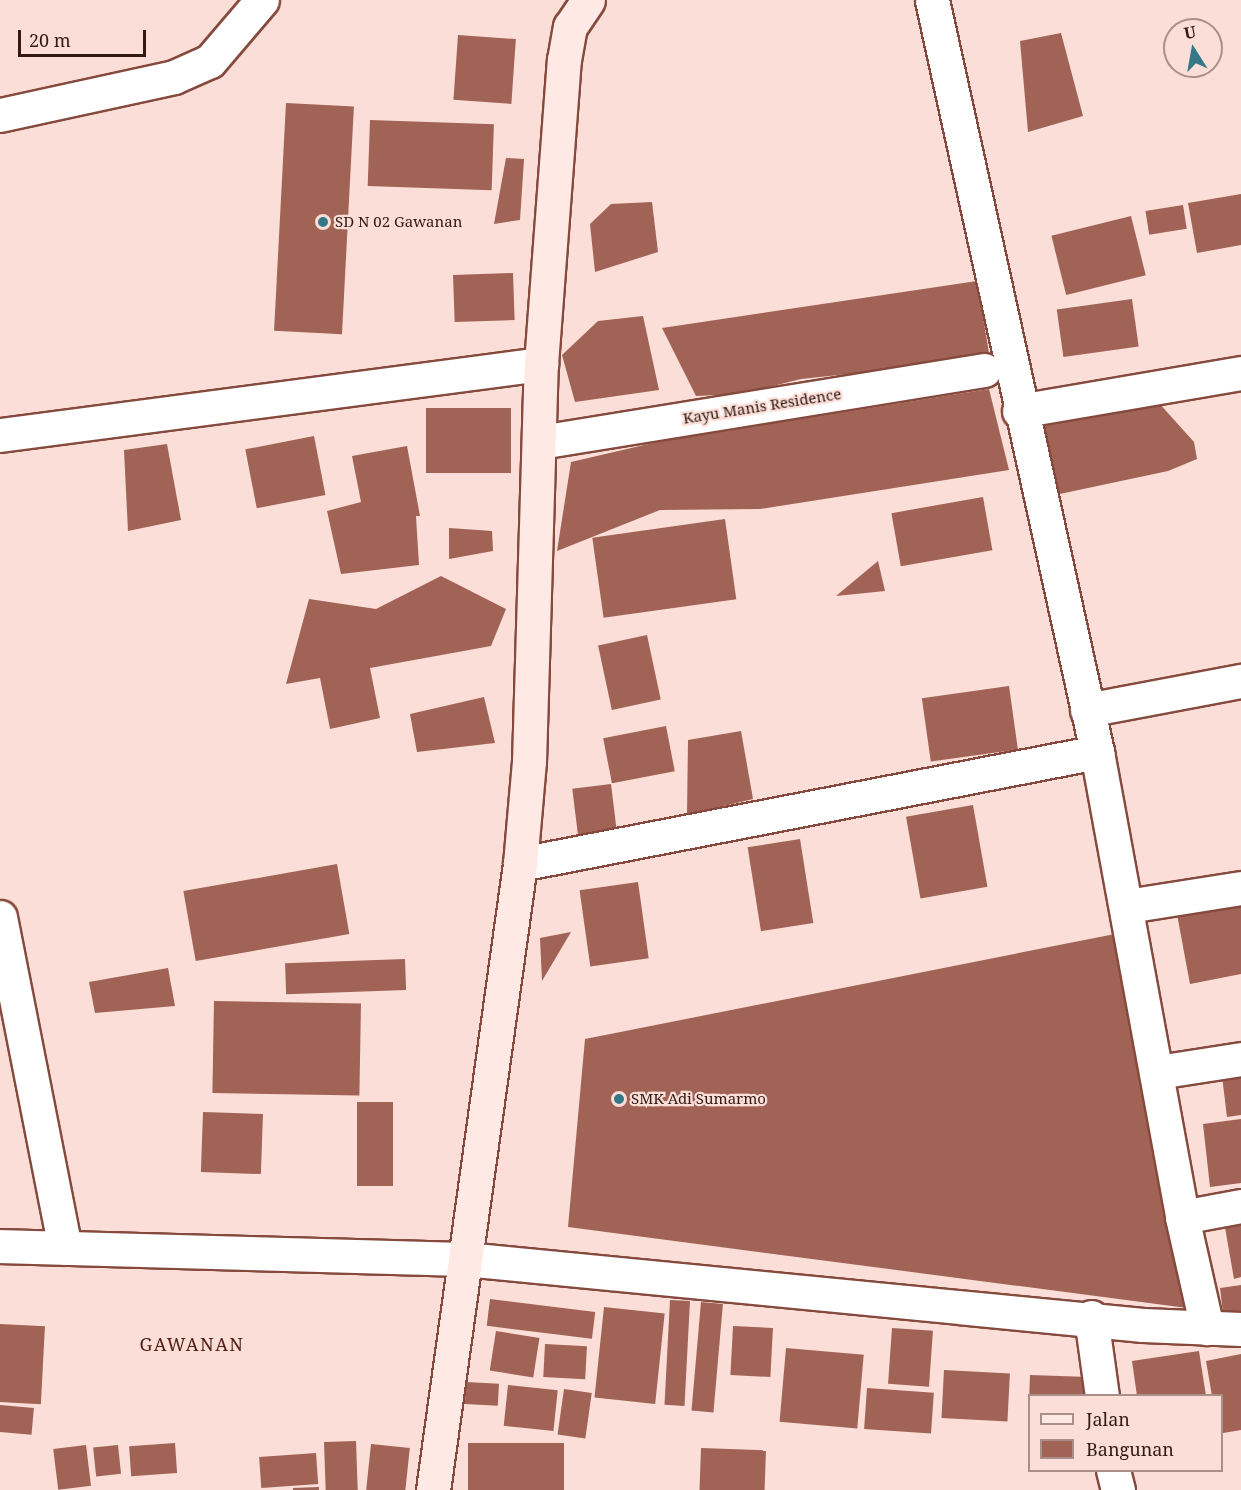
<!DOCTYPE html>
<html>
<head>
<meta charset="utf-8">
<style>
	body { margin:0 }
	#map { position:relative; width:1241px; height:1490px; overflow:hidden; background:#faded7; font-family:"Noto Serif",serif }
	div>[style] { position:absolute }
	.building>* { inset:0; background:#a06355; transform-origin:0 0 }
	.roads { filter:drop-shadow(2px 0 #854a3d) drop-shadow(-2px 0 #854a3d) drop-shadow(0 2px #854a3d) drop-shadow(0 -2px #854a3d) }
	.street>* { height:33px; margin:-16.5px; padding:0 16.5px; transform-origin:16.5px; border-radius:16.5px; background:#fff }
	.secondary>* { height:33px; margin:-16.5px; padding:0 16.5px; transform-origin:16.5px; border-radius:16.5px; background:#fee9e4 }
	.dots>* { width:16px; height:16px; translate:-50% -50%; box-sizing:border-box; border:3px solid #faded7; border-radius:50% }
	span { translate:-50% -50%; white-space:nowrap; text-align:center; line-height:1.15; -webkit-text-stroke:4.5px #faded7; paint-order:stroke }
	.poi-label { font-size:15px; color:#321914 }
	.left { translate:0 -50%; text-align:left }
	.street-label { font-size:15px; color:#321914 }
	.quarter-label { font-size:18px; color:#552014; letter-spacing:1.5px }
	.legend { position:absolute; left:1028px; top:1394px; width:195px; height:78px; box-sizing:border-box; background:#faded7; border:2px solid #aa8f89; margin:0; padding:8px 10px; list-style:none; font-size:18px; color:#321914 }
	.legend li { display:flex; align-items:center; gap:12px; height:30px }
	.legend b { width:30px; border:2px solid #aa8f89 }
	.north { position:absolute; left:1163px; top:18px; width:60px; height:60px; box-sizing:border-box; background:#faded7; border:2px solid #aa8f89; border-radius:50%; rotate:349deg; font-size:16px; font-weight:700; line-height:24px; text-align:center; color:#321914 }
	.north::after { content:''; display:block; margin:auto; width:21px; height:27px; background:#357988; clip-path:polygon(50% 0,100% 100%,50% 72%,0 100%) }
	.scale { position:absolute; left:18px; top:30px; width:128px; height:27px; box-sizing:border-box; border:3px solid #321914; border-top:0; padding-left:8px; font-size:18px; line-height:21px; white-space:nowrap; color:#321914; -webkit-text-stroke:4px #faded7; paint-order:stroke }
</style>
</head>
<body>
<div id="map">
	<div class="building">
		<i style="clip-path:polygon(1061px 33px,1083px 116px,1028px 132px,1020px 41px)"></i>
		<i style="left:458px;top:35px;width:58px;height:65px;rotate:4deg"></i>
		<i style="left:286px;top:103px;width:68px;height:228px;rotate:3deg"></i>
		<i style="left:370px;top:120px;width:124px;height:66px;rotate:2deg"></i>
		<i style="clip-path:polygon(506px 158px,524px 159px,520px 220px,494px 224px)"></i>
		<i style="clip-path:polygon(1241px 194px,1241px 245px,1197px 253px,1188px 203px)"></i>
		<i style="clip-path:polygon(652px 202px,658px 252px,595px 272px,590px 224px,611px 204px)"></i>
		<i style="left:1183px;top:205px;width:24px;height:38px;rotate:81deg"></i>
		<i style="left:1131px;top:216px;width:61px;height:82px;rotate:76deg"></i>
		<i style="left:513px;top:273px;width:47px;height:60px;rotate:88deg"></i>
		<i style="clip-path:polygon(977px 281px,990px 359px,801px 379px,741px 394px,696px 396px,662px 328px)"></i>
		<i style="left:1132px;top:299px;width:48px;height:76px;rotate:82deg"></i>
		<i style="clip-path:polygon(643px 316px,659px 390px,575px 402px,562px 355px,598px 321px)"></i>
		<i style="clip-path:polygon(989px 389px,1009px 470px,760px 509px,660px 510px,557px 551px,571px 462px,657px 442px)"></i>
		<i style="clip-path:polygon(1158px 402px,1194px 442px,1197px 459px,1168px 471px,1055px 495px,1034px 423px)"></i>
		<i style="left:426px;top:408px;width:85px;height:65px"></i>
		<i style="left:314px;top:436px;width:60px;height:70px;rotate:79deg"></i>
		<i style="clip-path:polygon(167px 444px,181px 520px,128px 531px,124px 450px)"></i>
		<i style="clip-path:polygon(407px 446px,420px 516px,416px 516px,419px 565px,341px 574px,327px 511px,361px 502px,352px 456px)"></i>
		<i style="left:983px;top:497px;width:54px;height:93px;rotate:80deg"></i>
		<i style="left:725px;top:519px;width:81px;height:134px;rotate:82deg"></i>
		<i style="clip-path:polygon(449px 528px,492px 531px,493px 551px,449px 559px)"></i>
		<i style="clip-path:polygon(878px 561px,885px 591px,836px 596px)"></i>
		<i style="clip-path:polygon(441px 576px,506px 609px,491px 646px,370px 668px,380px 718px,330px 729px,320px 678px,286px 684px,309px 599px,376px 609px)"></i>
		<i style="left:647px;top:635px;width:66px;height:50px;rotate:78deg"></i>
		<i style="left:1009px;top:686px;width:64px;height:88px;rotate:82deg"></i>
		<i style="clip-path:polygon(484px 697px,495px 743px,417px 752px,410px 714px)"></i>
		<i style="left:666px;top:726px;width:46px;height:64px;rotate:79deg"></i>
		<i style="clip-path:polygon(741px 731px,753px 799px,687px 815px,688px 740px)"></i>
		<i style="left:611px;top:784px;width:50px;height:39px;rotate:83deg"></i>
		<i style="left:973px;top:805px;width:83px;height:68px;rotate:80deg"></i>
		<i style="left:800px;top:839px;width:85px;height:53px;rotate:81deg"></i>
		<i style="left:337px;top:864px;width:71px;height:156px;rotate:80deg"></i>
		<i style="left:638px;top:882px;width:77px;height:59px;rotate:82deg"></i>
		<i style="clip-path:polygon(1241px 897px,1241px 974px,1190px 984px,1176px 909px)"></i>
		<i style="clip-path:polygon(571px 932px,542px 981px,540px 938px)"></i>
		<i style="clip-path:polygon(1120px 933px,1187px 1308px,568px 1227px,585px 1039px)"></i>
		<i style="left:405px;top:959px;width:31px;height:120px;rotate:88deg"></i>
		<i style="clip-path:polygon(168px 968px,175px 1006px,95px 1013px,89px 982px)"></i>
		<i style="left:214px;top:1001px;width:147px;height:92px;rotate:1deg"></i>
		<i style="clip-path:polygon(1241px 1073px,1241px 1115px,1227px 1117px,1222px 1076px)"></i>
		<i style="left:393px;top:1102px;width:84px;height:36px;rotate:90deg"></i>
		<i style="left:203px;top:1112px;width:60px;height:60px;rotate:2deg"></i>
		<i style="clip-path:polygon(1241px 1119px,1241px 1183px,1210px 1187px,1203px 1124px)"></i>
		<i style="clip-path:polygon(1241px 1213px,1241px 1277px,1234px 1279px,1223px 1216px)"></i>
		<i style="clip-path:polygon(1241px 1285px,1241px 1321px,1224px 1322px,1220px 1288px)"></i>
		<i style="left:490px;top:1299px;width:106px;height:27px;rotate:7deg"></i>
		<i style="left:670px;top:1300px;width:20px;height:105px;rotate:3deg"></i>
		<i style="left:701px;top:1302px;width:22px;height:109px;rotate:5deg"></i>
		<i style="left:604px;top:1307px;width:61px;height:91px;rotate:6deg"></i>
		<i style="left:0;top:1324px;width:45px;height:78px;rotate:3deg"></i>
		<i style="left:733px;top:1326px;width:40px;height:49px;rotate:3deg"></i>
		<i style="left:892px;top:1328px;width:41px;height:56px;rotate:4deg"></i>
		<i style="left:496px;top:1331px;width:44px;height:40px;rotate:9deg"></i>
		<i style="left:545px;top:1344px;width:42px;height:33px;rotate:3deg"></i>
		<i style="left:786px;top:1348px;width:78px;height:74px;rotate:5deg"></i>
		<i style="clip-path:polygon(1199px 1351px,1206px 1396px,1137px 1396px,1132px 1361px)"></i>
		<i style="clip-path:polygon(1241px 1354px,1241px 1430px,1223px 1433px,1222px 1396px,1212px 1396px,1206px 1361px)"></i>
		<i style="left:944px;top:1370px;width:66px;height:48px;rotate:3deg"></i>
		<i style="left:1030px;top:1375px;width:66px;height:21px;rotate:2deg"></i>
		<i style="left:466px;top:1382px;width:33px;height:22px;rotate:3deg"></i>
		<i style="left:508px;top:1385px;width:50px;height:41px;rotate:6deg"></i>
		<i style="left:867px;top:1388px;width:67px;height:41px;rotate:4deg"></i>
		<i style="left:564px;top:1389px;width:28px;height:46px;rotate:8deg"></i>
		<i style="left:0;top:1405px;width:34px;height:27px;rotate:5deg"></i>
		<i style="left:356px;top:1441px;width:49px;height:32px;rotate:88deg"></i>
		<i style="left:175px;top:1443px;width:30px;height:46px;rotate:86deg"></i>
		<i style="left:468px;top:1443px;width:96px;height:47px"></i>
		<i style="left:371px;top:1444px;width:39px;height:46px;rotate:6deg"></i>
		<i style="left:86px;top:1445px;width:41px;height:33px;rotate:83deg"></i>
		<i style="left:118px;top:1445px;width:29px;height:25px;rotate:84deg"></i>
		<i style="left:701px;top:1448px;width:65px;height:42px;rotate:2deg"></i>
		<i style="left:316px;top:1453px;width:31px;height:57px;rotate:86deg"></i>
		<i style="clip-path:polygon(319px 1487px,319px 1490px,293px 1490px,293px 1488px)"></i>
	</div>
	<div class="roads">
		<div class="street">
			<i style="left:932px;top:0;width:770px;rotate:77.62deg"></i>
			<i style="left:1097px;top:752px;width:473px;rotate:79.6deg"></i>
			<i style="left:1182px;top:1217px;width:114px;rotate:77.3deg"></i>
			<i style="left:0;top:115px;width:178px;rotate:-12.3deg"></i>
			<i style="left:174px;top:77px;width:39px;rotate:-24deg"></i>
			<i style="left:210px;top:61px;width:80px;rotate:-49.6deg"></i>
			<i style="left:1019px;top:411px;width:225px;rotate:-9.7deg"></i>
			<i style="left:0;top:435px;width:546px;rotate:-7.48deg"></i>
			<i style="left:540px;top:442px;width:450px;rotate:-9.2deg"></i>
			<i style="left:1087px;top:710px;width:157px;rotate:-10.7deg"></i>
			<i style="left:520px;top:864px;width:588px;rotate:-10.98deg"></i>
			<i style="left:1127px;top:906px;width:115px;rotate:-9deg"></i>
			<i style="left:0;top:917px;width:337px;rotate:78.9deg"></i>
			<i style="left:1158px;top:1072px;width:84px;rotate:-8.9deg"></i>
			<i style="left:1182px;top:1217px;width:60px;rotate:-10.6deg"></i>
			<i style="left:0;top:1246px;width:465px;rotate:1.6deg"></i>
			<i style="left:465px;top:1259px;width:681px;rotate:5.56deg"></i>
			<i style="left:1143px;top:1325px;width:98px;rotate:2.3deg"></i>
			<i style="left:1091px;top:1317px;width:80px;rotate:82.1deg"></i>
			<i style="left:1113px;top:1470px;width:21px;rotate:76deg"></i>
		</div>
		<div class="secondary">
			<i style="left:433px;top:1490px;width:632px;rotate:-82.09deg"></i>
			<i style="left:520px;top:864px;width:102px;rotate:-85deg"></i>
			<i style="left:529px;top:762px;width:398px;rotate:-88.3deg"></i>
			<i style="left:541px;top:364px;width:305px;rotate:-85.7deg"></i>
			<i style="left:564px;top:60px;width:34px;rotate:-80deg"></i>
			<i style="left:570px;top:27px;width:32px;rotate:-56deg"></i>
		</div>
	</div>
	<div class="dots">
		<i style="left:323px;top:222px;background:#357988"></i>
		<i style="left:619px;top:1099px;background:#357988"></i>
	</div>
	<div class="poi-label">
		<span class="left" style="left:335px;top:222px">SD N 02 Gawanan</span>
		<span class="left" style="left:631px;top:1099px">SMK Adi Sumarmo</span>
	</div>
	<div class="street-label">
		<span style="left:762px;top:406px;rotate:-9deg">Kayu Manis Residence</span>
	</div>
	<div class="quarter-label">
		<span style="left:192px;top:1344px">GAWANAN</span>
	</div>
	<ul class="legend">
	<li><b style="height:8px;background:#fee9e4"></b>Jalan</li>
	<li><b style="height:16px;background:#a06355"></b>Bangunan</li>
	</ul>
	<div class="north">U</div>
	<div class="scale">20 m</div>
</div>
</body>
</html>
